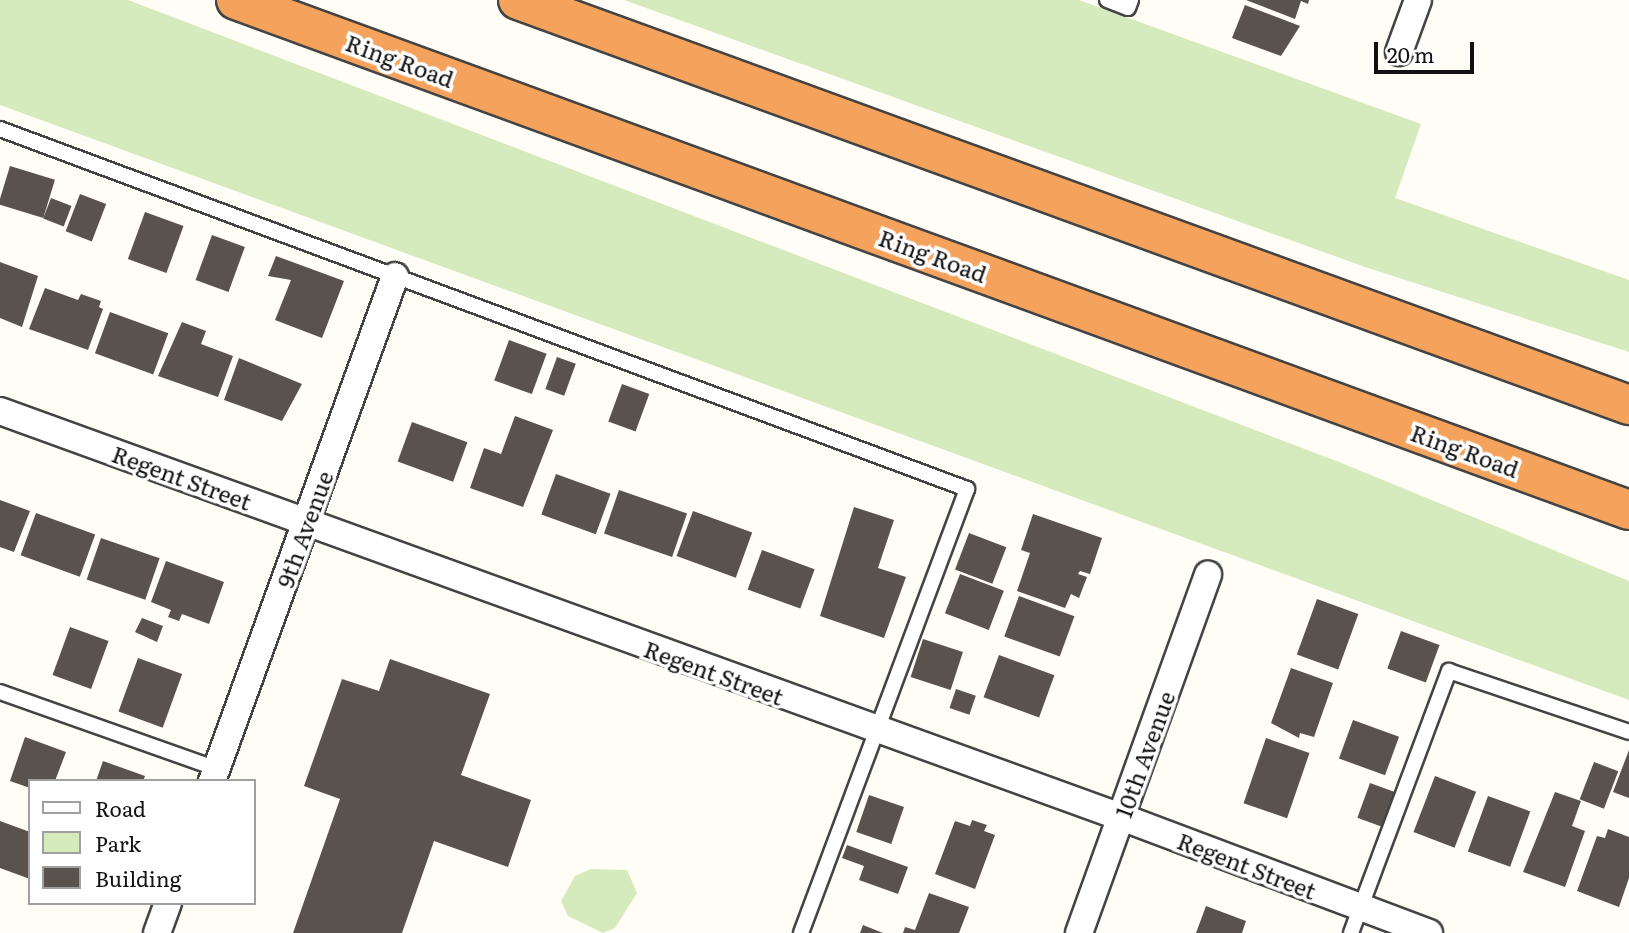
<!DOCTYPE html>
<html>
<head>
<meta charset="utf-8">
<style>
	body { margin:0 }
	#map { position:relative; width:1629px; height:933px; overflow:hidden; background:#fffdf5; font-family:Literata,serif }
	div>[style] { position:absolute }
	.green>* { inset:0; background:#d5ebbd }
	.building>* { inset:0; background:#5a524d; transform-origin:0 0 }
	.roads { filter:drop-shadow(2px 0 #444) drop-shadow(-2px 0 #444) drop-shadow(0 2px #444) drop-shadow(0 -2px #444) }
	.service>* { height:14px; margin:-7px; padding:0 7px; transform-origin:7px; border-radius:7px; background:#fff }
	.minor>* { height:26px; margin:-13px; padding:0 13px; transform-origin:13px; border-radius:13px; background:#fff }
	.motorway>* { height:38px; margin:-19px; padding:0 19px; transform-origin:19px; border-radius:19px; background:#f5a25d }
	span { translate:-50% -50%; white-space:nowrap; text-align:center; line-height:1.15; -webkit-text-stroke:7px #fff; paint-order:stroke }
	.street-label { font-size:23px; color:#111 }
	.legend { position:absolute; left:28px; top:779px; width:228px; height:126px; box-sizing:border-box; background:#fff; border:2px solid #a0a0a0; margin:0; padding:9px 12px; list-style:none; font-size:21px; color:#111 }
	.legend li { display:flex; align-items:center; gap:14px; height:35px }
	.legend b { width:35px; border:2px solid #a0a0a0 }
	.scale { position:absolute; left:1374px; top:42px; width:100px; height:32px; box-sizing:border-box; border:4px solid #111; border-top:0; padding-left:9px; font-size:21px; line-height:24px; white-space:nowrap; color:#111; -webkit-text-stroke:5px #fff; paint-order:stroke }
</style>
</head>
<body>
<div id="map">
	<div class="green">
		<i style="clip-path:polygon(0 0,128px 0,1339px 462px,1629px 581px,1629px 700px,0 105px)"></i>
		<i style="clip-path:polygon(624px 0,1079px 0,1421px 124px,1395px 198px,1629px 280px,1629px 352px,1368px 268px)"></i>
		<i style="clip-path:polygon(591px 869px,627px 870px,637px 893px,615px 928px,603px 933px,568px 916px,561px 901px,575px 876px)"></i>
	</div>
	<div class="building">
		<i style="clip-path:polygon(1246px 0,1309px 0,1308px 4px,1301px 1px,1295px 19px)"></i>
		<i style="clip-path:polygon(1245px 5px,1300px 26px,1281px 56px,1232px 38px)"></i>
		<i style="left:10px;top:166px;width:47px;height:40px;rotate:17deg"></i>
		<i style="left:80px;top:194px;width:28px;height:40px;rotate:21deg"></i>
		<i style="left:51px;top:198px;width:22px;height:22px;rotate:21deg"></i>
		<i style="left:145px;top:212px;width:41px;height:50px;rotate:20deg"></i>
		<i style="left:212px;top:235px;width:35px;height:48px;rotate:20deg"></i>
		<i style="clip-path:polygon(276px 256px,344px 281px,322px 338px,275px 320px,291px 280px,268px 276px)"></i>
		<i style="clip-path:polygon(0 262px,38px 276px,22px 327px,0 318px)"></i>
		<i style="clip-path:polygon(45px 288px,78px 300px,81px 294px,101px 301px,99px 307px,103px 309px,88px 350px,29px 329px)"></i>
		<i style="left:110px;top:312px;width:62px;height:44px;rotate:20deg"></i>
		<i style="clip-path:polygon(182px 322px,206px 331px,201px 344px,233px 356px,218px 397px,158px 376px)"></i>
		<i style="left:509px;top:340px;width:40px;height:43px;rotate:20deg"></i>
		<i style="left:557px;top:357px;width:20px;height:34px;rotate:20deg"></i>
		<i style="clip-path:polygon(239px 358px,302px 384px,282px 421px,224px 400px)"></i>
		<i style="left:622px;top:384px;width:29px;height:40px;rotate:20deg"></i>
		<i style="clip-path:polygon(515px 416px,553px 430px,523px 507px,470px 488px,484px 448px,501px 454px)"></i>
		<i style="left:412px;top:422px;width:59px;height:42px;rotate:20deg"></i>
		<i style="left:556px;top:474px;width:58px;height:43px;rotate:20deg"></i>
		<i style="left:619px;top:490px;width:72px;height:46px;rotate:19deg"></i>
		<i style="clip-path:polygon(0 500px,30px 511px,14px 552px,0 547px)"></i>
		<i style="clip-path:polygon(854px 507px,894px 520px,878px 568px,906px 577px,884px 638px,820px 616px)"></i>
		<i style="left:693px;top:511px;width:63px;height:48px;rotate:20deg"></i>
		<i style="left:36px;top:513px;width:63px;height:45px;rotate:20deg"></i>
		<i style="clip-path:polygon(1033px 514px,1102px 538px,1090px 574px,1080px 571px,1078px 574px,1087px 577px,1079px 598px,1071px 594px,1065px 608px,1017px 591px,1030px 553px,1021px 550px)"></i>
		<i style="left:969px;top:533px;width:40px;height:39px;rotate:21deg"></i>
		<i style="left:101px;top:538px;width:62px;height:44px;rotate:19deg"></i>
		<i style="left:762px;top:550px;width:56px;height:42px;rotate:20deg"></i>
		<i style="clip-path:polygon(166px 561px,224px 582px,209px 624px,182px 614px,179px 621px,168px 617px,171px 610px,151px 602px)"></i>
		<i style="left:960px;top:574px;width:47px;height:42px;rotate:21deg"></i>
		<i style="left:1019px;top:596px;width:59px;height:43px;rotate:20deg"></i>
		<i style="left:1317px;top:599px;width:44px;height:59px;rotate:20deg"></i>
		<i style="clip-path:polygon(142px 618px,163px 626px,157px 642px,135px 632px)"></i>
		<i style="left:70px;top:627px;width:41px;height:51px;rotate:20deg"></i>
		<i style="left:1401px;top:631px;width:41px;height:40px;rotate:20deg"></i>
		<i style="left:923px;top:639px;width:42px;height:40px;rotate:18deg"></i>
		<i style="left:999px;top:655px;width:59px;height:45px;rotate:20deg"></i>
		<i style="left:138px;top:658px;width:47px;height:57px;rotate:20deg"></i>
		<i style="clip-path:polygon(390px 659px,490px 694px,461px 775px,531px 800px,508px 867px,434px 841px,402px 933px,293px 933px,340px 799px,304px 786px,342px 679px,379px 691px)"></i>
		<i style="clip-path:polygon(1291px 668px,1333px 683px,1314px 737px,1300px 733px,1299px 738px,1271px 723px)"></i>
		<i style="left:956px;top:689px;width:21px;height:20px;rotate:19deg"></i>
		<i style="left:1353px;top:720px;width:49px;height:41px;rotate:20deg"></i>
		<i style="clip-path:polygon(25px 737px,66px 752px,55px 781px,30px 781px,30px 788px,10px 781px)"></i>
		<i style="left:1266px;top:738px;width:46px;height:69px;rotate:19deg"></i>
		<i style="clip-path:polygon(1629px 750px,1629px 798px,1613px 792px)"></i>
		<i style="clip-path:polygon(103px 761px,145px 776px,143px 781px,96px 781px)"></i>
		<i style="left:1594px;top:762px;width:26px;height:40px;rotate:21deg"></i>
		<i style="left:1435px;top:776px;width:44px;height:60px;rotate:21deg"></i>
		<i style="left:1370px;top:783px;width:27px;height:37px;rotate:20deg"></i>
		<i style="clip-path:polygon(1555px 792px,1581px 801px,1572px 826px,1585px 831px,1565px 887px,1523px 872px)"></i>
		<i style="left:869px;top:795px;width:37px;height:39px;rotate:19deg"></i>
		<i style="left:1488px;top:796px;width:45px;height:59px;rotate:20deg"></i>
		<i style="clip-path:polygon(972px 820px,987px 825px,984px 831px,995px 835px,975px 889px,935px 874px,955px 821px,970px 826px)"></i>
		<i style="clip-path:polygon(0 821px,30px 832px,30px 879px,0 868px)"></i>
		<i style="clip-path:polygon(1608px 829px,1629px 837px,1629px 878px,1619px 907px,1577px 891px,1597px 836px,1605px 838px)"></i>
		<i style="clip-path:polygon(847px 845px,908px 867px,898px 894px,859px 880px,864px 866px,842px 858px)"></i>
		<i style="clip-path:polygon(929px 893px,969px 907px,959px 933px,903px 933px,905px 927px,915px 930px)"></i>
		<i style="clip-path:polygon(1206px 906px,1246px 921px,1242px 933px,1196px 933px)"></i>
		<i style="clip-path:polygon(863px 925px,883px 933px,860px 933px)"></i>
	</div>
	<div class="roads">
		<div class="service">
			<i style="left:1107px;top:0;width:22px;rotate:21deg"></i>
			<i style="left:1128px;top:8px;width:9px;rotate:-69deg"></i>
			<i style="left:0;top:129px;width:1032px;rotate:20.42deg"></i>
			<i style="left:967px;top:489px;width:474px;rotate:110.5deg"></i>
			<i style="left:0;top:692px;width:230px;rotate:19.5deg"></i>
			<i style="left:1351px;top:933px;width:280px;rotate:-69.5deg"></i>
			<i style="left:1449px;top:671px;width:190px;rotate:18.7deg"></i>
		</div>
		<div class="minor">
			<i style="left:1399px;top:52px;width:55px;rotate:-69.9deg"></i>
			<i style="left:0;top:411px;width:1192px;rotate:19.91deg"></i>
			<i style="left:1121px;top:817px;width:329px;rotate:20.6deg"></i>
			<i style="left:212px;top:781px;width:537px;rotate:-70.08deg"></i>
			<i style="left:157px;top:933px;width:32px;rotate:-70deg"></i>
			<i style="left:1079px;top:933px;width:381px;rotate:-70.2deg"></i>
		</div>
		<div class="motorway">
			<i style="left:236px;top:0;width:1483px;rotate:20.11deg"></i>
			<i style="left:518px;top:0;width:1183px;rotate:20.03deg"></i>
		</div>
	</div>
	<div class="street-label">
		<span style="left:400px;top:60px;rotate:20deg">Ring Road</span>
		<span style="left:933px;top:255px;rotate:20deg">Ring Road</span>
		<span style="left:1465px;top:450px;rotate:20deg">Ring Road</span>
		<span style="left:182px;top:477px;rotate:20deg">Regent Street</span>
		<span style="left:304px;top:529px;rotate:-70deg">9th Avenue</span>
		<span style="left:714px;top:672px;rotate:20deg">Regent Street</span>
		<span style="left:1144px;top:754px;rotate:-70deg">10th Avenue</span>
		<span style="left:1247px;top:865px;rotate:21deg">Regent Street</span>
	</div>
	<ul class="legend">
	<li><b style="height:9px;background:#fff"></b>Road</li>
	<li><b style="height:19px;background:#d5ebbd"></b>Park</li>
	<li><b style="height:19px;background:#5a524d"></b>Building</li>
	</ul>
	<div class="scale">20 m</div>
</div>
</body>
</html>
